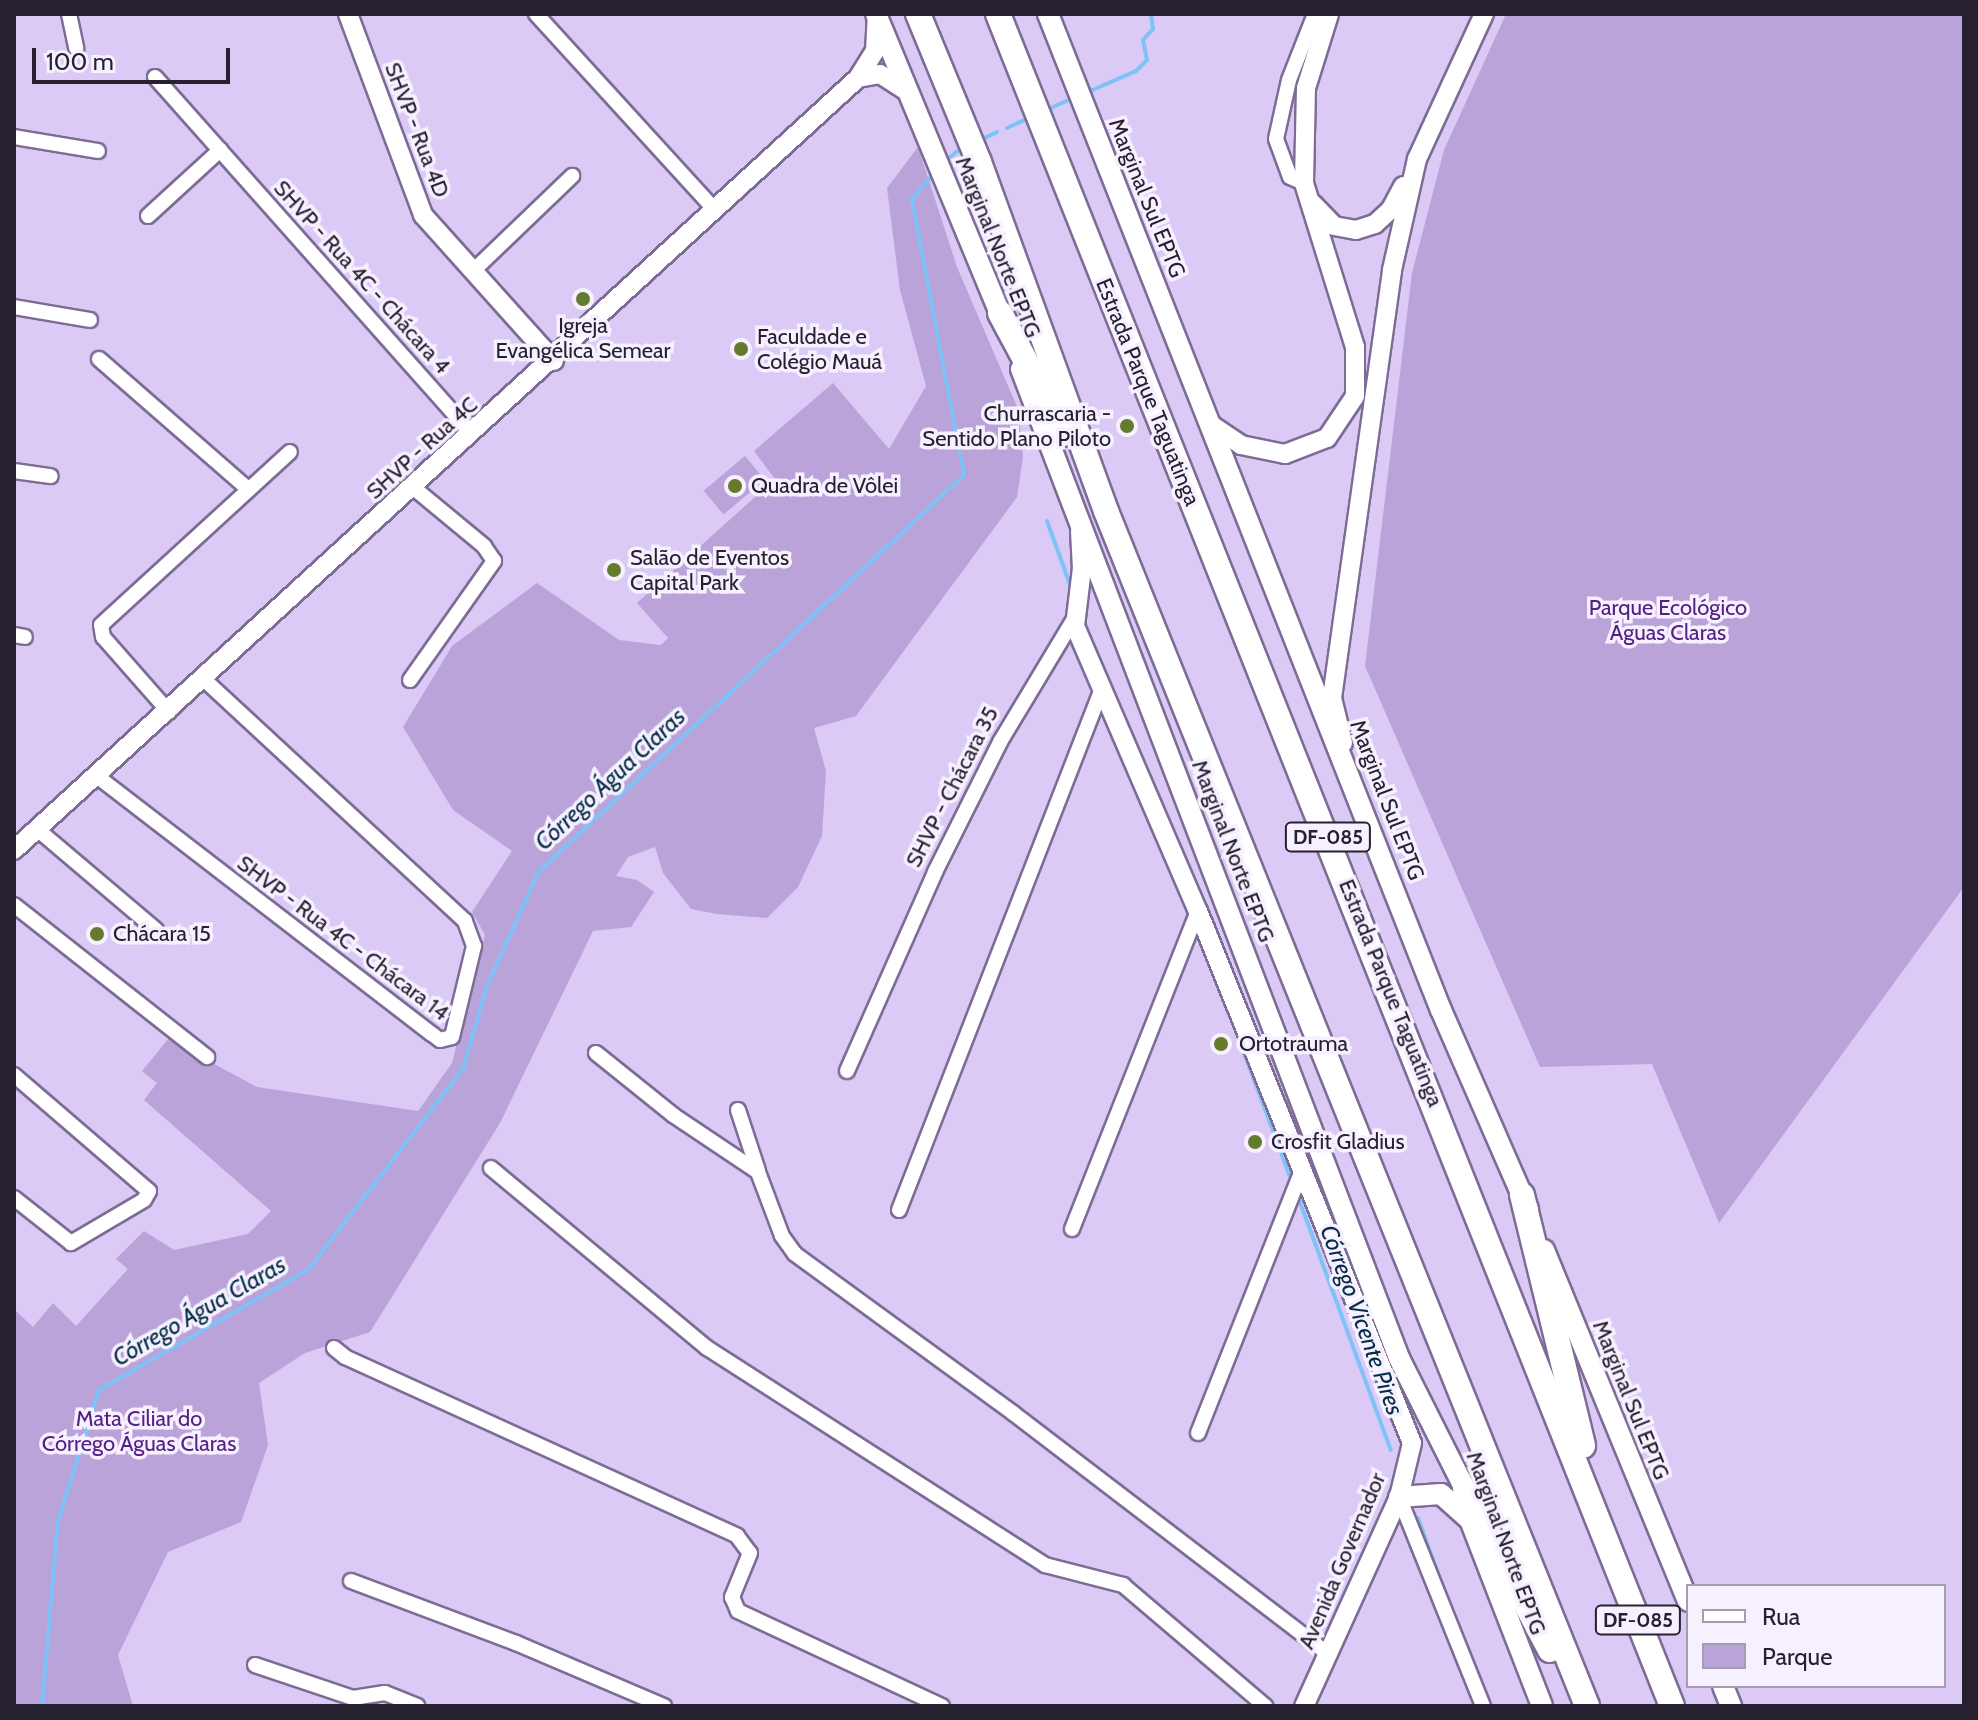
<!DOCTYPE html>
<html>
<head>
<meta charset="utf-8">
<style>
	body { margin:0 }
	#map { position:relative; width:1978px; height:1720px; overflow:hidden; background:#dbc9f6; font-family:Cabin,sans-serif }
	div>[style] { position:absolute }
	.green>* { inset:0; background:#b9a3d9; transform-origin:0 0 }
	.stream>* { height:4px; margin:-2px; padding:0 2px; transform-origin:2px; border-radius:2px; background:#7ec2f8 }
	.roads { filter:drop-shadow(2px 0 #7d6c95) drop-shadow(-2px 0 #7d6c95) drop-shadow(0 2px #7d6c95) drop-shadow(0 -2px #7d6c95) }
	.street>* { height:14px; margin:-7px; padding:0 7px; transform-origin:7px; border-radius:7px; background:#fff }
	.secondary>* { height:18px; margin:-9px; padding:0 9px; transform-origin:9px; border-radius:9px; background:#fff }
	.primary>* { height:20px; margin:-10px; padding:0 10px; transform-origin:10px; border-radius:10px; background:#fff }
	.highway>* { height:24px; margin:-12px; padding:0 12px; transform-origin:12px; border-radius:12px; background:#fff }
	.dots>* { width:22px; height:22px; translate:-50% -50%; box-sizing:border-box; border:4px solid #f6f0ff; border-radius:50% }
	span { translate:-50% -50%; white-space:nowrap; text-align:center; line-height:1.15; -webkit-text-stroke:7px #f6f0ff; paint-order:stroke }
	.shield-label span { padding:2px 6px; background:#f6f0ff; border:2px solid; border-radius:6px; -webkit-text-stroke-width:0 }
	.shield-label { font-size:20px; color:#272031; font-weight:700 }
	.street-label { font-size:22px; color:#272031 }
	.poi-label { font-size:22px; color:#272031 }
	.left { translate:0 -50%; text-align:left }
	.right { translate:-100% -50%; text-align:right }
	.park-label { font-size:22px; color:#552085 }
	.water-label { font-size:24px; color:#062d47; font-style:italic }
	.frame { position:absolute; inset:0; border:16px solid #272031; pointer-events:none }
	.legend { position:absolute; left:1686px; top:1584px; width:260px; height:104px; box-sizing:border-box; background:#f6f0ff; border:2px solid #a39dad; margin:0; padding:10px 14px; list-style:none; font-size:24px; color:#272031 }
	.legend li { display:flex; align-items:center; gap:16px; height:40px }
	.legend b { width:40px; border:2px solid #a39dad }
	.scale { position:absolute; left:32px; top:48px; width:198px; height:36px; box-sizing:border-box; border:4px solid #272031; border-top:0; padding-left:10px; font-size:24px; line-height:28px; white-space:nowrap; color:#272031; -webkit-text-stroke:6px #f6f0ff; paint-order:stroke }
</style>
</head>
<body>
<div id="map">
	<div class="green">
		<i style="clip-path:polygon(1506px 14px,1964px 14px,1964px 887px,1719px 1223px,1652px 1064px,1540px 1067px,1365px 666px,1412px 273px,1444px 150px)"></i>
		<i style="clip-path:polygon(918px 147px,957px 267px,1018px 409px,1023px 457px,1017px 497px,856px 716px,814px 728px,826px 771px,822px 836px,798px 887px,767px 918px,717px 914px,691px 909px,663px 873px,655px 847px,628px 857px,616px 876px,637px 880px,654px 892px,631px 927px,593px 931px,500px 1123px,370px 1332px,305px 1353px,259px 1383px,268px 1445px,241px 1522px,168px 1552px,118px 1655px,133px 1706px,14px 1706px,14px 1309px,33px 1327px,53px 1303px,76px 1326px,128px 1269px,116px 1259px,144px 1231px,174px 1250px,248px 1234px,271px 1211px,144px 1100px,157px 1083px,142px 1071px,174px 1032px,203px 1058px,257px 1087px,418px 1111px,452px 1063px,485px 935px,472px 912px,512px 851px,453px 810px,403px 727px,452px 646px,537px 583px,619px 640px,661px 645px,668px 638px,637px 603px,775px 479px,754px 451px,833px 383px,889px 449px,926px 386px,900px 290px,887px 188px)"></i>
		<i style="left:745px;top:456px;width:31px;height:54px;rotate:50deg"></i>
	</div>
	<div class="stream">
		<i style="left:1088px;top:92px;width:52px;rotate:-23.6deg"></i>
		<i style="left:1136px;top:71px;width:16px;rotate:-45deg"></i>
		<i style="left:1147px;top:60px;width:20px;rotate:-101deg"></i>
		<i style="left:1143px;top:40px;width:15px;rotate:-48deg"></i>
		<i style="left:1153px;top:29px;width:15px;rotate:-98deg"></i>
		<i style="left:1044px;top:111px;width:35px;rotate:-24deg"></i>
		<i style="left:1007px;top:128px;width:23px;rotate:-25deg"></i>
		<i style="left:978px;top:141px;width:21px;rotate:-25deg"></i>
		<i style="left:945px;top:161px;width:23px;rotate:-38deg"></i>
		<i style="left:1047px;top:521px;width:73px;rotate:70.1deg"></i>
		<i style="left:1084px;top:622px;width:26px;rotate:69deg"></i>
		<i style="left:1227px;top:1007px;width:180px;rotate:69.6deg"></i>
		<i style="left:1300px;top:1202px;width:264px;rotate:69.9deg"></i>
		<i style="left:1418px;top:1518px;width:86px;rotate:70.3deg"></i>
		<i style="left:42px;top:1706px;width:186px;rotate:-85.1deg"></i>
		<i style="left:58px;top:1521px;width:137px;rotate:-72.6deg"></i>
		<i style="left:99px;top:1390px;width:241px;rotate:-29.9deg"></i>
		<i style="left:308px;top:1270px;width:254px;rotate:-52.4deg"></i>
		<i style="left:463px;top:1069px;width:84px;rotate:-74.1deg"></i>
		<i style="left:486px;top:988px;width:128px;rotate:-65.6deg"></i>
		<i style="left:539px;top:871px;width:581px;rotate:-42.98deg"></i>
		<i style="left:964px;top:475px;width:281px;rotate:-100.7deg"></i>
		<i style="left:912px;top:199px;width:33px;rotate:-49deg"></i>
	</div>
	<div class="roads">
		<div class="street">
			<i style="left:69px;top:14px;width:35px;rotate:78deg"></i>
			<i style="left:536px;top:14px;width:264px;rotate:47.6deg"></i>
			<i style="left:155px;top:77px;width:477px;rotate:48.4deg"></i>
			<i style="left:14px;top:137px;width:85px;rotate:9.5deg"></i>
			<i style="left:1304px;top:183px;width:15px;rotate:-157deg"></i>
			<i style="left:1290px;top:177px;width:40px;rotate:-110.2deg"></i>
			<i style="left:1276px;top:139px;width:60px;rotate:-77.6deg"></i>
			<i style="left:1289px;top:80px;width:71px;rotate:-68.5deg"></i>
			<i style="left:148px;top:216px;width:98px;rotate:-42.5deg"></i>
			<i style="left:472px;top:272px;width:139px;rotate:-43.8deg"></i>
			<i style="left:14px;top:307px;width:77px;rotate:9.7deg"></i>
			<i style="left:99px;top:359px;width:198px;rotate:41.1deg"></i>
			<i style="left:14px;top:471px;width:37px;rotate:8deg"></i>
			<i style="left:14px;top:635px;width:11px;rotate:10deg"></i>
			<i style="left:410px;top:680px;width:146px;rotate:-54.8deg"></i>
			<i style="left:494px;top:561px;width:18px;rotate:-124deg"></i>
			<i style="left:484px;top:546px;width:91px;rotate:-140.4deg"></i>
			<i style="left:169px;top:712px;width:100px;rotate:-131.3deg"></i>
			<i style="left:103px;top:637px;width:12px;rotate:-99deg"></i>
			<i style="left:101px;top:625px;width:256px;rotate:-42.5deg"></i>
			<i style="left:98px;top:777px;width:421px;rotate:37.6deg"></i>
			<i style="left:432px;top:1034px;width:10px;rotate:37deg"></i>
			<i style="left:440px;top:1040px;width:12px;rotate:-14deg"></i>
			<i style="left:452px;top:1037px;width:94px;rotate:-76.4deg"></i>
			<i style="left:474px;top:946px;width:27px;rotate:-110deg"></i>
			<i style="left:465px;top:921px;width:355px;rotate:-137.2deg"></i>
			<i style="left:37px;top:829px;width:156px;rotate:40.3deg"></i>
			<i style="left:14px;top:905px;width:246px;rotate:38.2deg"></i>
			<i style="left:596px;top:1053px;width:99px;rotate:38.8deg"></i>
			<i style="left:673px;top:1115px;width:102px;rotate:33.8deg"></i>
			<i style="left:758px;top:1172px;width:68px;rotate:69.4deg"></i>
			<i style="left:782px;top:1236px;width:22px;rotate:54deg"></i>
			<i style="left:795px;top:1254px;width:270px;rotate:36.1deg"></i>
			<i style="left:1013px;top:1413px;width:398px;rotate:37.4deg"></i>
			<i style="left:847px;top:1071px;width:218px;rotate:-66.1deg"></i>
			<i style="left:935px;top:872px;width:145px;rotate:-63.4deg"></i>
			<i style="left:1000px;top:742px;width:144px;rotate:-59deg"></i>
			<i style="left:14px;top:1075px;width:178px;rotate:40.7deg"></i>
			<i style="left:149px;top:1191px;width:10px;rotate:119deg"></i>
			<i style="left:144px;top:1200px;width:85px;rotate:149.5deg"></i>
			<i style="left:71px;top:1243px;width:73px;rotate:-141.7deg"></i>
			<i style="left:738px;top:1110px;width:64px;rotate:71.8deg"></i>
			<i style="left:491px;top:1168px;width:281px;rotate:39.8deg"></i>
			<i style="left:707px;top:1348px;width:402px;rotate:32.7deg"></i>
			<i style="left:1045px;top:1565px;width:81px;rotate:14.4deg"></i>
			<i style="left:1123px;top:1585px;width:187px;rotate:40.4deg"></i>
			<i style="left:899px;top:1210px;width:562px;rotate:-68.73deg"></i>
			<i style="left:1072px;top:1229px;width:342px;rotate:-68.4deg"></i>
			<i style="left:334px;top:1348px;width:14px;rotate:39deg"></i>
			<i style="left:345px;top:1357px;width:431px;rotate:24.5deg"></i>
			<i style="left:737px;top:1536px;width:21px;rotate:53deg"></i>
			<i style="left:750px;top:1553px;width:48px;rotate:112.2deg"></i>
			<i style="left:732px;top:1597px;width:15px;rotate:67deg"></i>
			<i style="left:738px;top:1611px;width:225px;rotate:25deg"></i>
			<i style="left:1198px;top:1433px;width:277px;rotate:-68.4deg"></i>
			<i style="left:1399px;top:1497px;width:225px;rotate:68.1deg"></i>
			<i style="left:351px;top:1581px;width:176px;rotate:20.6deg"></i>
			<i style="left:516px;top:1643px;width:161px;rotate:23.1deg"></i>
			<i style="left:255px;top:1665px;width:103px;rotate:18.6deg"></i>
			<i style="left:353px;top:1698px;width:32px;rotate:-9deg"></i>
			<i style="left:385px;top:1693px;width:35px;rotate:22deg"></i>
		</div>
		<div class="secondary">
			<i style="left:348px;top:14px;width:215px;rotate:69.5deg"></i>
			<i style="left:423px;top:215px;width:196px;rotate:48.1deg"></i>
			<i style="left:858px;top:78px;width:22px;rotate:-10deg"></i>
			<i style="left:880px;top:74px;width:35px;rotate:33deg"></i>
			<i style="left:1313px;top:204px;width:30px;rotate:46deg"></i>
			<i style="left:1334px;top:226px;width:22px;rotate:10deg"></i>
			<i style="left:1356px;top:230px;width:20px;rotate:-18deg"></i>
			<i style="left:1375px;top:224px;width:22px;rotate:-43deg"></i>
			<i style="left:1391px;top:209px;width:26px;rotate:-62deg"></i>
			<i style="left:1213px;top:426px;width:34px;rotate:34deg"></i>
			<i style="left:1241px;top:445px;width:45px;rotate:11.6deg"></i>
			<i style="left:1285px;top:454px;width:45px;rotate:-20.9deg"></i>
			<i style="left:1327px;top:438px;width:50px;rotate:-56.3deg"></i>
			<i style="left:1355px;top:396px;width:49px;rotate:-90deg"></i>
			<i style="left:1355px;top:347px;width:172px;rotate:-107.3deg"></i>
			<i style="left:1304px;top:183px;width:95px;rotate:-88.8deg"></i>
			<i style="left:1306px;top:88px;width:77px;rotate:-72.7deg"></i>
			<i style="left:1080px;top:531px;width:37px;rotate:87deg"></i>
			<i style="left:1082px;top:568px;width:58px;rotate:96.9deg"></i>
			<i style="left:1075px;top:626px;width:310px;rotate:66.7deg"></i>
			<i style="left:1198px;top:911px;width:573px;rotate:68.09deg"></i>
			<i style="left:1412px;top:1443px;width:56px;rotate:103.5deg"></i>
			<i style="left:1399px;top:1497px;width:230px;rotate:114.4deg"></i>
			<i style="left:1343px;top:743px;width:46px;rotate:-103.7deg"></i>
			<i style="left:1332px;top:698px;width:432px;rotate:-82deg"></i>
			<i style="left:1392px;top:270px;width:114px;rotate:-77.3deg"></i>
			<i style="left:1417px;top:159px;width:160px;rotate:-65.2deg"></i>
			<i style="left:14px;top:850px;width:1144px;rotate:-42.45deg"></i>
			<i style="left:858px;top:78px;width:32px;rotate:-58deg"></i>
			<i style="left:875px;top:51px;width:33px;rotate:-87deg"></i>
		</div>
		<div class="primary">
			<i style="left:876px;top:14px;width:340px;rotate:67.5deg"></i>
			<i style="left:1048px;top:14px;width:1071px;rotate:68.47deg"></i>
			<i style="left:1441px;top:1010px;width:217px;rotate:66.4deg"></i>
			<i style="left:1021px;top:369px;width:1059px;rotate:69.08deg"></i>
			<i style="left:1399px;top:1358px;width:147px;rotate:63.3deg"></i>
			<i style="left:1465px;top:1489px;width:31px;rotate:81deg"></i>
			<i style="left:1470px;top:1520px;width:199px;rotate:68.8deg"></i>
			<i style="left:1544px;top:1250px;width:379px;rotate:67.7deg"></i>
			<i style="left:1399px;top:1497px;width:42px;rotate:-4.1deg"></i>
			<i style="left:1441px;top:1494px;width:39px;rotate:42deg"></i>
			<i style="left:1723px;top:1686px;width:22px;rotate:68deg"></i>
		</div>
		<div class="highway">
			<i style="left:918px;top:14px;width:160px;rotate:67.6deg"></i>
			<i style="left:979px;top:162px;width:371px;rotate:70deg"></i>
			<i style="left:1106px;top:511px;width:1288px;rotate:68.07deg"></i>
			<i style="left:998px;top:14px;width:1821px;rotate:68.28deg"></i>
			<i style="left:1000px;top:313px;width:137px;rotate:61.8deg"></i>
			<i style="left:1522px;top:1195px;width:258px;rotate:76.3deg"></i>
			<i style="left:1465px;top:1489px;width:182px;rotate:62.2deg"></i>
		</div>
	</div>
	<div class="dots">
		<i style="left:583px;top:299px;background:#647a2c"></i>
		<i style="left:741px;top:349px;background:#647a2c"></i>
		<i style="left:1127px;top:426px;background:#647a2c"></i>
		<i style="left:735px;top:486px;background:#647a2c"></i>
		<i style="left:614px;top:570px;background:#647a2c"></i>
		<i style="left:97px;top:934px;background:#647a2c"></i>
		<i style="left:1221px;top:1044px;background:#647a2c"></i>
		<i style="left:1255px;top:1142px;background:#647a2c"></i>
	</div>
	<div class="shield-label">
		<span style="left:1328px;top:837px">DF-085</span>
		<span style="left:1638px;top:1620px">DF-085</span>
	</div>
	<div class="street-label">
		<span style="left:417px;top:130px;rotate:69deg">SHVP - Rua 4D</span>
		<span style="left:1147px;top:198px;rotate:68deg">Marginal Sul EPTG</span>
		<span style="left:998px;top:247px;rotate:68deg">Marginal Norte EPTG</span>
		<span style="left:362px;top:277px;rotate:48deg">SHVP - Rua 4C - Chácara 4</span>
		<span style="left:1148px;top:392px;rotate:68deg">Estrada Parque Taguatinga</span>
		<span style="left:422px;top:448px;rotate:-42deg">SHVP - Rua 4C</span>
		<span style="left:952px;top:787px;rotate:-63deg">SHVP - Chácara 35</span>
		<span style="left:1387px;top:800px;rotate:69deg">Marginal Sul EPTG</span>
		<span style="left:1233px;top:851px;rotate:69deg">Marginal Norte EPTG</span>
		<span style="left:343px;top:938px;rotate:37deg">SHVP - Rua 4C - Chácara 14</span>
		<span style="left:1391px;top:993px;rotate:68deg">Estrada Parque Taguatinga</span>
		<span style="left:1631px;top:1400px;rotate:68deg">Marginal Sul EPTG</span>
		<span style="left:1506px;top:1543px;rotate:70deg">Marginal Norte EPTG</span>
		<span style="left:1342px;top:1561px;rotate:-67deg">Avenida Governador</span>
	</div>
	<div class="poi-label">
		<span style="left:583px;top:338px">Igreja<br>Evangélica Semear</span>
		<span class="left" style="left:757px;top:349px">Faculdade e<br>Colégio Mauá</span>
		<span class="right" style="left:1111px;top:426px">Churrascaria -<br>Sentido Plano Piloto</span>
		<span class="left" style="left:751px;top:486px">Quadra de Vôlei</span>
		<span class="left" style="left:630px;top:570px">Salão de Eventos<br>Capital Park</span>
		<span class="left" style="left:113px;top:934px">Chácara 15</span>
		<span class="left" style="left:1239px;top:1044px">Ortotrauma</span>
		<span class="left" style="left:1271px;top:1142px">Crosfit Gladius</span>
	</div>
	<div class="park-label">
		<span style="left:1668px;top:620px">Parque Ecológico<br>Águas Claras</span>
		<span style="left:139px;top:1431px">Mata Ciliar do<br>Córrego Águas Claras</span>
	</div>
	<div class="water-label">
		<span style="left:610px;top:779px;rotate:-43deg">Córrego Água Claras</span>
		<span style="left:199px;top:1311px;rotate:-30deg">Córrego Água Claras</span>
		<span style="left:1362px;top:1320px;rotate:70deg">Córrego Vicente Pires</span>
	</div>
	<div class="frame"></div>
	<ul class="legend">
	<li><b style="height:10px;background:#fff"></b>Rua</li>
	<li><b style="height:22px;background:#b9a3d9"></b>Parque</li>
	</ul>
	<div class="scale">100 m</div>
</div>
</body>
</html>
